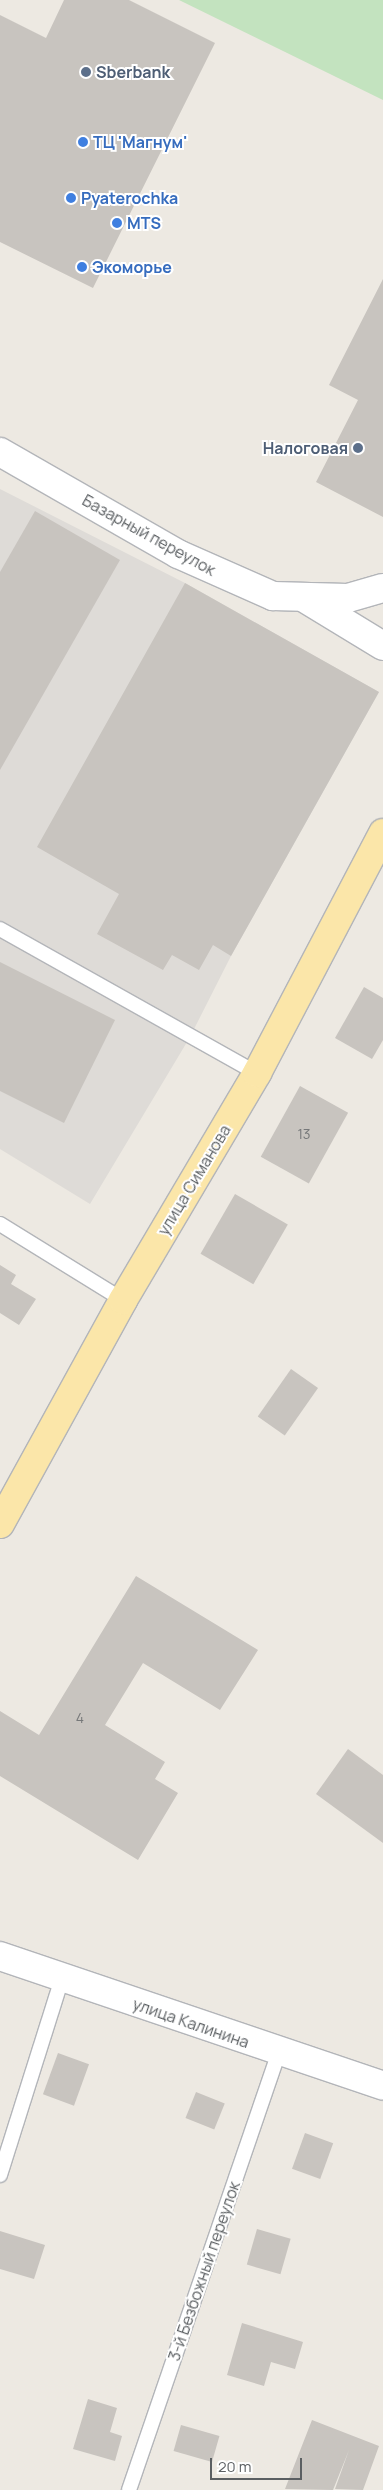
<!DOCTYPE html>
<html>
<head>
<meta charset="utf-8">
<style>
	body { margin:0 }
	#map { position:relative; width:383px; height:2490px; overflow:hidden; background:#ede9e2; font-family:Manrope,sans-serif }
	div>[style] { position:absolute }
	.industrial>* { inset:0; background:#dedbd7 }
	.green>* { inset:0; background:#c3e3bf }
	.building>* { inset:0; background:#c8c4bf; transform-origin:0 0 }
	.roads { filter:drop-shadow(1px 0 #b3b5b9) drop-shadow(-1px 0 #b3b5b9) drop-shadow(0 1px #b3b5b9) drop-shadow(0 -1px #b3b5b9) }
	.lane>* { height:14px; margin:-7px; padding:0 7px; transform-origin:7px; border-radius:7px; background:#fff }
	.secondary>* { height:28px; margin:-14px; padding:0 14px; transform-origin:14px; border-radius:14px; background:#fff }
	.primary>* { height:28px; margin:-14px; padding:0 14px; transform-origin:14px; border-radius:14px; background:#fbe6a9 }
	.dots>* { width:14px; height:14px; translate:-50% -50%; box-sizing:border-box; border:2px solid #fff; border-radius:50% }
	span { translate:-50% -50%; white-space:nowrap; text-align:center; line-height:1.15; -webkit-text-stroke:4px #fff; paint-order:stroke }
	.number-label { font-size:14px; color:#767879 }
	.number-label span { -webkit-text-stroke-width:0 }
	.service-label { font-size:16px; color:#4e5e75; font-weight:700 }
	.left { translate:0 -50%; text-align:left }
	.right { translate:-100% -50%; text-align:right }
	.shop-label { font-size:16px; color:#366cbe; font-weight:700 }
	.street-label { font-size:16px; color:#5b5f62 }
	.scale { position:absolute; left:210px; top:2458px; width:92px; height:22px; box-sizing:border-box; border:2px solid #5b5f62; border-top:0; padding-left:6px; font-size:15px; line-height:18px; white-space:nowrap; color:#5b5f62; -webkit-text-stroke:4px #fff; paint-order:stroke }
</style>
</head>
<body>
<div id="map">
	<div class="industrial">
		<i style="clip-path:polygon(0 489px,185px 583px,379px 692px,231px 956px,190px 1037px,90px 1204px,0 1149px)"></i>
	</div>
	<div class="green">
		<i style="clip-path:polygon(179px 0,383px 0,383px 100px)"></i>
	</div>
	<div class="building">
		<i style="clip-path:polygon(64px 0,129px 0,215px 43px,93px 288px,0 242px,0 15px,46px 38px)"></i>
		<i style="clip-path:polygon(383px 279px,383px 517px,316px 482px,358px 400px,329px 385px)"></i>
		<i style="clip-path:polygon(35px 511px,120px 560px,0 770px,0 572px)"></i>
		<i style="clip-path:polygon(185px 583px,379px 692px,231px 956px,213px 945px,199px 970px,172px 955px,163px 970px,97px 934px,119px 894px,37px 847px)"></i>
		<i style="clip-path:polygon(0 962px,115px 1020px,64px 1123px,0 1091px)"></i>
		<i style="clip-path:polygon(364px 987px,383px 998px,383px 1040px,372px 1059px,335px 1038px)"></i>
		<i style="left:300px;top:1086px;width:55px;height:81px;rotate:29deg"></i>
		<i style="left:235px;top:1194px;width:61px;height:69px;rotate:30deg"></i>
		<i style="clip-path:polygon(0 1265px,16px 1275px,11px 1284px,36px 1299px,19px 1325px,0 1313px)"></i>
		<i style="left:291px;top:1369px;width:33px;height:58px;rotate:35deg"></i>
		<i style="clip-path:polygon(136px 1576px,258px 1650px,220px 1710px,143px 1663px,105px 1725px,165px 1762px,155px 1779px,178px 1793px,138px 1860px,0 1776px,0 1711px,39px 1735px)"></i>
		<i style="clip-path:polygon(348px 1749px,383px 1775px,383px 1843px,316px 1794px)"></i>
		<i style="left:58px;top:2053px;width:33px;height:44px;rotate:20deg"></i>
		<i style="left:196px;top:2092px;width:31px;height:28px;rotate:22deg"></i>
		<i style="left:305px;top:2133px;width:30px;height:38px;rotate:20deg"></i>
		<i style="left:257px;top:2229px;width:35px;height:37px;rotate:16deg"></i>
		<i style="clip-path:polygon(0 2231px,45px 2245px,34px 2279px,0 2269px)"></i>
		<i style="clip-path:polygon(242px 2323px,303px 2342px,295px 2369px,271px 2362px,264px 2386px,227px 2375px)"></i>
		<i style="clip-path:polygon(88px 2399px,117px 2408px,110px 2432px,122px 2436px,115px 2461px,73px 2449px)"></i>
		<i style="clip-path:polygon(312px 2420px,379px 2446px,363px 2490px,335px 2489px,349px 2450px,333px 2490px,285px 2489px)"></i>
		<i style="left:181px;top:2425px;width:40px;height:27px;rotate:16deg"></i>
	</div>
	<div class="roads">
		<div class="lane">
			<i style="left:0;top:929px;width:295px;rotate:29.3deg"></i>
			<i style="left:0;top:1224px;width:145px;rotate:31.7deg"></i>
			<i style="left:0;top:2175px;width:207px;rotate:-72.5deg"></i>
			<i style="left:129px;top:2490px;width:462px;rotate:-71.1deg"></i>
		</div>
		<div class="secondary">
			<i style="left:0;top:452px;width:205px;rotate:29.8deg"></i>
			<i style="left:178px;top:554px;width:104px;rotate:23.9deg"></i>
			<i style="left:273px;top:596px;width:75px;rotate:1.5deg"></i>
			<i style="left:348px;top:598px;width:36px;rotate:-16deg"></i>
			<i style="left:306px;top:599px;width:90px;rotate:31.4deg"></i>
			<i style="left:0;top:1956px;width:404px;rotate:18.7deg"></i>
		</div>
		<div class="primary">
			<i style="left:0;top:1524px;width:256px;rotate:-61.2deg"></i>
			<i style="left:123px;top:1300px;width:264px;rotate:-59.4deg"></i>
			<i style="left:257px;top:1073px;width:271px;rotate:-62.3deg"></i>
		</div>
	</div>
	<div class="dots">
		<i style="left:86px;top:72px;background:#5c6f8a"></i>
		<i style="left:83px;top:142px;background:#3f7fe0"></i>
		<i style="left:71px;top:198px;background:#3f7fe0"></i>
		<i style="left:117px;top:223px;background:#3f7fe0"></i>
		<i style="left:82px;top:267px;background:#3f7fe0"></i>
		<i style="left:358px;top:448px;background:#5c6f8a"></i>
	</div>
	<div class="number-label">
		<span style="left:304px;top:1134px">13</span>
		<span style="left:80px;top:1718px">4</span>
	</div>
	<div class="service-label">
		<span class="left" style="left:96px;top:72px">Sberbank</span>
		<span class="right" style="left:348px;top:448px">Налоговая</span>
	</div>
	<div class="shop-label">
		<span class="left" style="left:93px;top:142px">ТЦ 'Магнум'</span>
		<span class="left" style="left:81px;top:198px">Pyaterochka</span>
		<span class="left" style="left:127px;top:223px">MTS</span>
		<span class="left" style="left:92px;top:267px">Экоморье</span>
	</div>
	<div class="street-label">
		<span style="left:149px;top:535px;rotate:29deg">Базарный переулок</span>
		<span style="left:194px;top:1180px;rotate:-59deg">улица Симанова</span>
		<span style="left:191px;top:2023px;rotate:19deg">улица Калинина</span>
		<span style="left:204px;top:2271px;rotate:-71deg">3-й Безбожный переулок</span>
	</div>
	<div class="scale">20 m</div>
</div>
</body>
</html>
